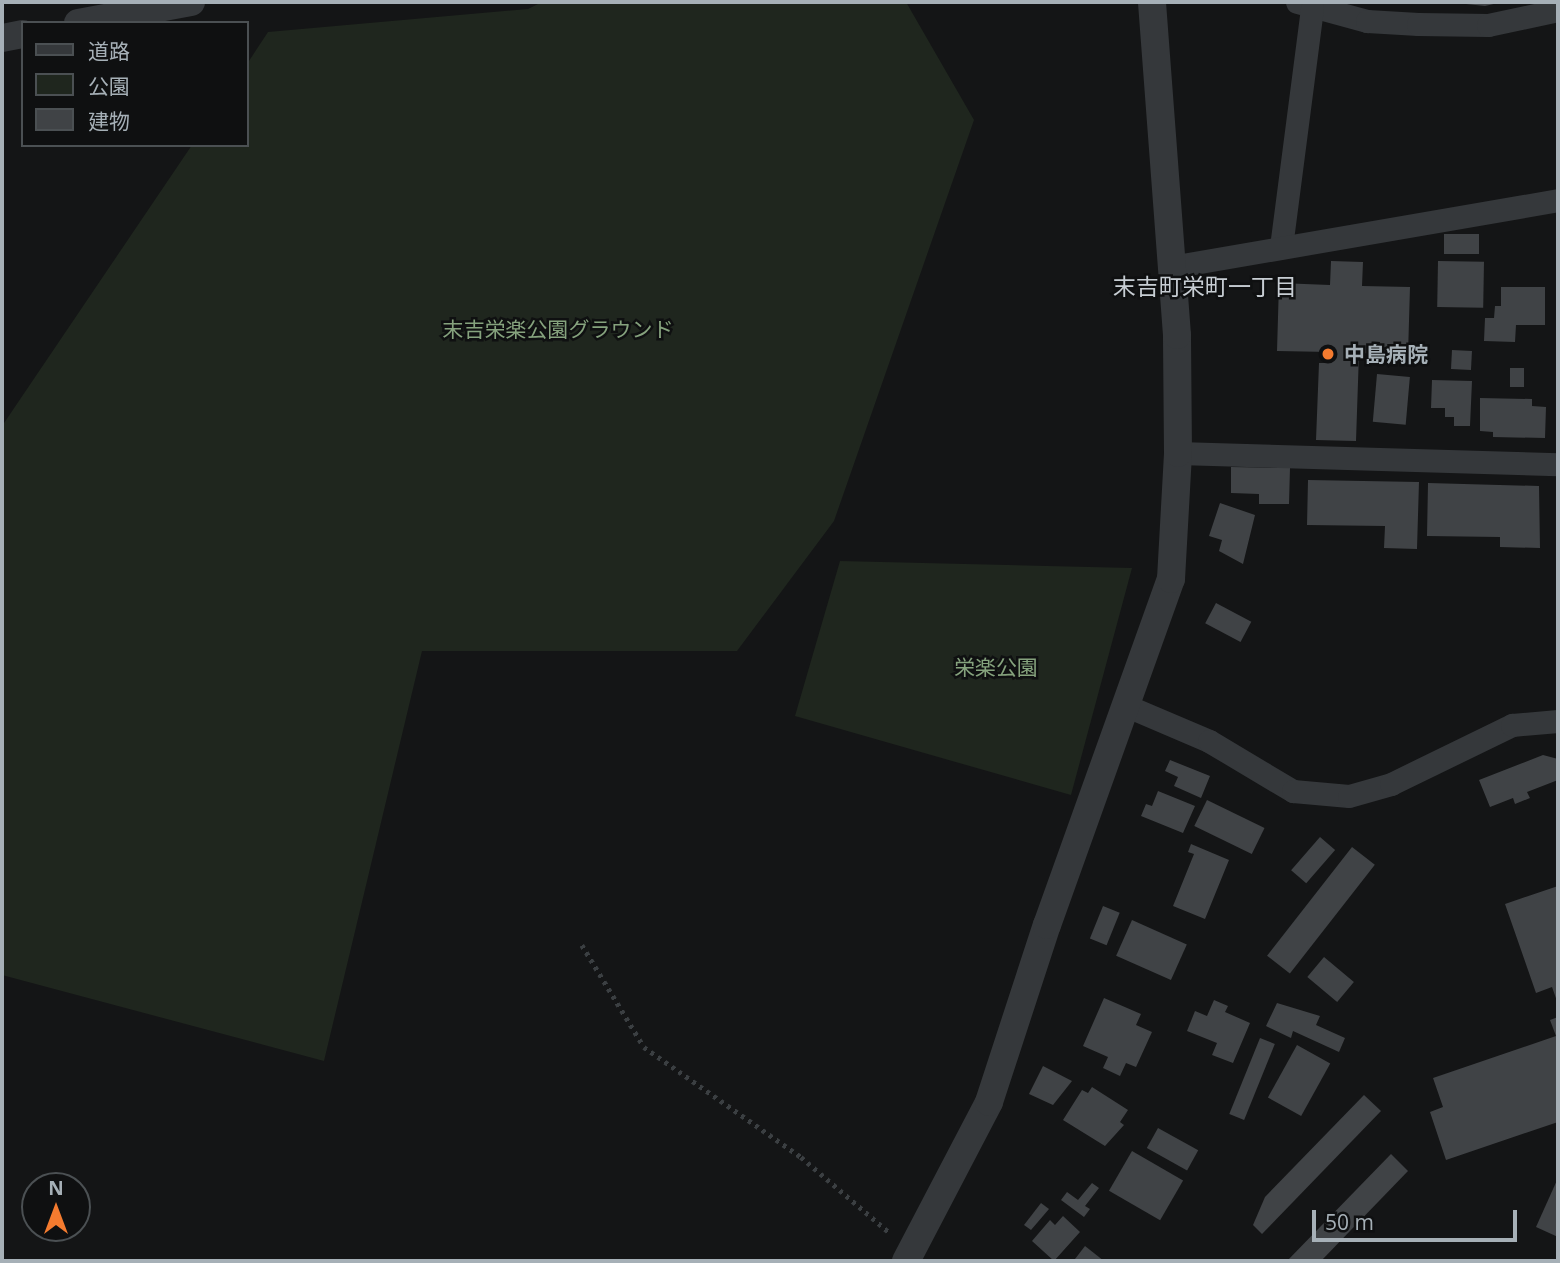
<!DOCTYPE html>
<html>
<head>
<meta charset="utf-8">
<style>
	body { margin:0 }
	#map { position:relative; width:1560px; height:1263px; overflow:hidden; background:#141516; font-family:"Open Sans","Noto Sans JP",sans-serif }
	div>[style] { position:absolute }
	.green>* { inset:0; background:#1f261e }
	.building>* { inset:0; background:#404346; transform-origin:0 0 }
	.path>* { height:4.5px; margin-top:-2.25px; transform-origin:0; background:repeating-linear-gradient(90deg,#3b3f42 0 3.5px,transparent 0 8.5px) }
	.minor>* { height:23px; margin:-11.5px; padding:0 11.5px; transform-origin:11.5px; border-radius:11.5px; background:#35383b }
	.tertiary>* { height:28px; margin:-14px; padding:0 14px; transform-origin:14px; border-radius:14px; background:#35383b }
	.dots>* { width:19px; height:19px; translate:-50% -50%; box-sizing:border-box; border:4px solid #0f1011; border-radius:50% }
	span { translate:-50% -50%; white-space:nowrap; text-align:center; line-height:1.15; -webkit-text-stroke:5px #0f1011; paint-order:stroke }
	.park-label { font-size:21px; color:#85a27d }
	.poi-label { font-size:21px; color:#a6b0b7; font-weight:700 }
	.left { translate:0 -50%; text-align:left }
	.neighbourhood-label { font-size:23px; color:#c7cdd3 }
	.frame { position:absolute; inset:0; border:4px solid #a6b0b7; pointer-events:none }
	.legend { position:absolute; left:21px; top:21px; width:228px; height:126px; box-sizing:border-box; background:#0f1011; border:2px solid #4b5053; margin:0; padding:9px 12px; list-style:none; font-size:21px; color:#a6b0b7 }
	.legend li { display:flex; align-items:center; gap:14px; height:35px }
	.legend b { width:35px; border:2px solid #4b5053 }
	.north { position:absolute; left:21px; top:1172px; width:70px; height:70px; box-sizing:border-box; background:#0f1011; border:2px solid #4b5053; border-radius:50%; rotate:0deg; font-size:19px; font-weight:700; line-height:28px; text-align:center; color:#a6b0b7 }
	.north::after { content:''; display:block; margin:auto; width:24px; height:32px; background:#f47b2f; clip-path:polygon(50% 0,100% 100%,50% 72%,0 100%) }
	.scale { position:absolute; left:1312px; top:1210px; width:205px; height:32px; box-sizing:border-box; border:4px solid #a6b0b7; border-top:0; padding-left:9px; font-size:21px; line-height:24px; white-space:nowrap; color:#a6b0b7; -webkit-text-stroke:5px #0f1011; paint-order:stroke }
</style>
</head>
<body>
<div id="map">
	<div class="green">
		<i style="clip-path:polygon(542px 2px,906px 2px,974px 120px,834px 521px,737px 651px,422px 651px,324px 1061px,2px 975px,2px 426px,192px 145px,247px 145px,247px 64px,268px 32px,528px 9px)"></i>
		<i style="clip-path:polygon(840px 561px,1132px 568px,1071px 795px,795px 716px)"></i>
	</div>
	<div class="building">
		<i style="clip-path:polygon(1447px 2px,1498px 2px,1498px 3px,1485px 6px)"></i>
		<i style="left:1479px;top:234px;width:20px;height:35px;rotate:90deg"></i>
		<i style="clip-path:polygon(1331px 261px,1363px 262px,1362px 286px,1410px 287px,1408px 355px,1359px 353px,1356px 441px,1316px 440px,1319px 363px,1330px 363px,1330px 352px,1277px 351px,1279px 283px,1330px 285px)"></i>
		<i style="left:1438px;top:261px;width:46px;height:46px;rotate:1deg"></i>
		<i style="clip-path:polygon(1501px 287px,1545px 287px,1545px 325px,1516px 325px,1515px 342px,1484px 341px,1485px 318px,1494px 318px,1495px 306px,1501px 306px)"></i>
		<i style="left:1452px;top:350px;width:20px;height:19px;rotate:3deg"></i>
		<i style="left:1510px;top:368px;width:14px;height:19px"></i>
		<i style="left:1377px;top:374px;width:33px;height:48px;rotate:5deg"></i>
		<i style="clip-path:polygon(1432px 380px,1472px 381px,1470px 426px,1454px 426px,1454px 417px,1445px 417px,1445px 408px,1431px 408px)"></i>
		<i style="clip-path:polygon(1480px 398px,1532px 399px,1532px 406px,1546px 407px,1545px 438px,1493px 437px,1493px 432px,1480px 431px)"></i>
		<i style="clip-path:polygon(1231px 467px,1290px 468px,1289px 504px,1259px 504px,1259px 494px,1231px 493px)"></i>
		<i style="clip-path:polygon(1308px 480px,1419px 482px,1417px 549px,1384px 548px,1385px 526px,1307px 525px)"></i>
		<i style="clip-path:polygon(1428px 483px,1539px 486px,1540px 548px,1500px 547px,1500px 537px,1427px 536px)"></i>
		<i style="clip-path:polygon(1220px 503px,1255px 515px,1243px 564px,1219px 551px,1222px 540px,1209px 536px)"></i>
		<i style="left:1216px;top:603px;width:40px;height:23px;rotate:28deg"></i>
		<i style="clip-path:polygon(1543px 755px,1558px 759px,1558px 780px,1527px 792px,1530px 798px,1515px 804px,1513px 798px,1490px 807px,1479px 780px)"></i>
		<i style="clip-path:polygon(1170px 760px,1210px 776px,1201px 798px,1174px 786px,1178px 777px,1165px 771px)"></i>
		<i style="clip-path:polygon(1158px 791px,1195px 806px,1183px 833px,1141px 816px,1146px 804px,1152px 806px)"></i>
		<i style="left:1207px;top:800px;width:64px;height:29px;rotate:26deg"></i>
		<i style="left:1320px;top:837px;width:20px;height:44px;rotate:41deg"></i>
		<i style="clip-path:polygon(1191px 844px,1229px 860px,1205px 919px,1173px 906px,1194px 854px,1188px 852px)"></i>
		<i style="left:1352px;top:847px;width:29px;height:138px;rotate:38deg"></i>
		<i style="clip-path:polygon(1558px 886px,1558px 1004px,1552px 987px,1536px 993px,1505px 904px)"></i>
		<i style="left:1103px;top:906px;width:18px;height:35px;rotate:22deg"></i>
		<i style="left:1132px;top:920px;width:60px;height:39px;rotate:24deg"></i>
		<i style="left:1324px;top:957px;width:39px;height:26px;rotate:40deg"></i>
		<i style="clip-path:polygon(1104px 998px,1141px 1014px,1136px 1025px,1152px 1032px,1136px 1067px,1126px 1063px,1120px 1076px,1103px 1068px,1108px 1057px,1083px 1046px)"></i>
		<i style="clip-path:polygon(1214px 1000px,1228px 1006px,1225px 1012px,1250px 1023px,1233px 1063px,1212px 1055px,1217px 1043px,1187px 1031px,1195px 1011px,1207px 1016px)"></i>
		<i style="clip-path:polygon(1277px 1003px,1320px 1016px,1316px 1025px,1345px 1038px,1339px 1052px,1293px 1031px,1291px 1038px,1266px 1026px)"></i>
		<i style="clip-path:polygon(1558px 1017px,1558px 1122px,1446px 1160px,1430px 1112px,1443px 1107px,1433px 1078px,1556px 1036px,1550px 1020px)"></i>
		<i style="left:1260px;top:1038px;width:16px;height:82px;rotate:22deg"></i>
		<i style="left:1297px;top:1045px;width:38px;height:60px;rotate:29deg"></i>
		<i style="clip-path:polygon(1043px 1066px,1072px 1081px,1053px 1105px,1029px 1094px)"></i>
		<i style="clip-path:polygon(1092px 1087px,1128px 1110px,1120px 1122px,1124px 1125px,1105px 1146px,1063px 1120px,1082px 1090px,1088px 1093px)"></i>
		<i style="clip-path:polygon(1364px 1095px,1381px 1111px,1262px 1234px,1253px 1225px,1265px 1197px)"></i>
		<i style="left:1158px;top:1128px;width:46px;height:23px;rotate:29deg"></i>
		<i style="left:1132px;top:1151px;width:59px;height:46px;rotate:30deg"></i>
		<i style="clip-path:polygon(1391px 1154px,1408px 1171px,1321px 1261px,1287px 1261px)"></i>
		<i style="clip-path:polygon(1558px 1178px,1558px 1237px,1536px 1227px)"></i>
		<i style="clip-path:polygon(1092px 1183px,1099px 1188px,1085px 1206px,1090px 1209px,1084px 1217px,1061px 1200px,1067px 1192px,1078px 1200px)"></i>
		<i style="clip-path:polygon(1041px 1203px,1049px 1209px,1031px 1230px,1024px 1225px)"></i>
		<i style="clip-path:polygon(1063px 1216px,1080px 1232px,1054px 1261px,1032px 1241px,1050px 1220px,1055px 1225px)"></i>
		<i style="clip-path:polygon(1085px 1246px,1104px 1261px,1078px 1261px,1075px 1259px)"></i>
	</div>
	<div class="path">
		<i style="left:582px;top:945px;width:119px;rotate:58.7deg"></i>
		<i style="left:644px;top:1047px;width:192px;rotate:35deg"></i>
		<i style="left:801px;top:1157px;width:118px;rotate:40.5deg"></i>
	</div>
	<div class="minor">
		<i style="left:1297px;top:2px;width:73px;rotate:15.2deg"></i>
		<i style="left:1367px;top:21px;width:51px;rotate:3.4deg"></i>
		<i style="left:1418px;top:24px;width:70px;rotate:0.8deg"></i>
		<i style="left:1488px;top:25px;width:72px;rotate:-12.1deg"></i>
		<i style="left:1281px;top:247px;width:241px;rotate:-82.6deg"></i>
		<i style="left:1171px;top:267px;width:393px;rotate:-9.8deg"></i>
		<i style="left:1178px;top:453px;width:380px;rotate:1.7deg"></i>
		<i style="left:1127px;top:706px;width:89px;rotate:23.1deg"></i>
		<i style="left:1209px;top:741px;width:98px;rotate:30.8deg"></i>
		<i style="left:1293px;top:791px;width:56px;rotate:5.1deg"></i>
		<i style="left:1349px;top:796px;width:44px;rotate:-15.9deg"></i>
		<i style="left:1391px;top:784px;width:135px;rotate:-26deg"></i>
		<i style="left:1512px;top:725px;width:46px;rotate:-5deg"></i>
	</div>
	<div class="tertiary">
		<i style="left:78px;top:23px;width:115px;rotate:-10.5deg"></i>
		<i style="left:2px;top:38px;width:21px;rotate:-11deg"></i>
		<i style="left:906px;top:1261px;width:179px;rotate:-62.4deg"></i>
		<i style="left:989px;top:1102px;width:186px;rotate:-71.9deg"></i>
		<i style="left:1047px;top:925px;width:368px;rotate:-70.3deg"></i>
		<i style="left:1171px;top:579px;width:126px;rotate:-86.8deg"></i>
		<i style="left:1178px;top:453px;width:118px;rotate:-90.5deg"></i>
		<i style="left:1177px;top:335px;width:334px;rotate:-94.3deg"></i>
	</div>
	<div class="dots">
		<i style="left:1328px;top:354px;background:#f47b2f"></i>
	</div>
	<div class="park-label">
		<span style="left:558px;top:329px">末吉栄楽公園グラウンド</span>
		<span style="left:996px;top:667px">栄楽公園</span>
	</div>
	<div class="poi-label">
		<span class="left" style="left:1344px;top:354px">中島病院</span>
	</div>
	<div class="neighbourhood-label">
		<span style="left:1205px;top:286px">末吉町栄町一丁目</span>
	</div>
	<div class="frame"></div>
	<ul class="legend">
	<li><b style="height:9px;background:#35383b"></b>道路</li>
	<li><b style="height:19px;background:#1f261e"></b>公園</li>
	<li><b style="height:19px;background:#404346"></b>建物</li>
	</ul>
	<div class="north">N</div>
	<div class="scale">50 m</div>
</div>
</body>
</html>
